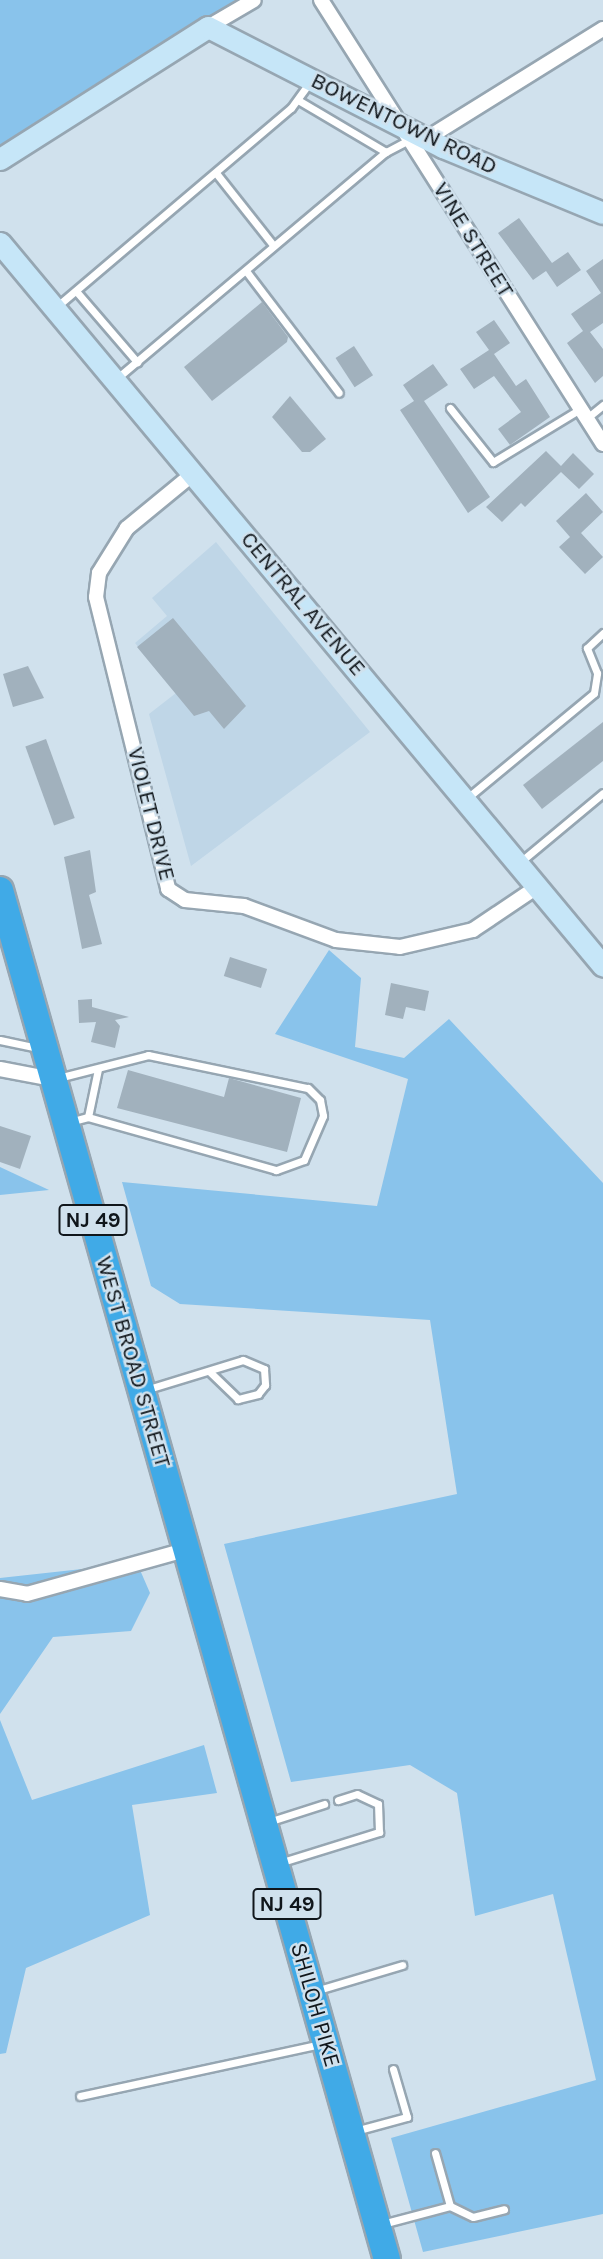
<!DOCTYPE html>
<html>
<head>
<meta charset="utf-8">
<style>
	body { margin:0 }
	#map { position:relative; width:603px; height:2259px; overflow:hidden; background:#d0e1ed; font-family:Karla,sans-serif }
	div>[style] { position:absolute }
	.built>* { inset:0; background:#bfd6e7 }
	.green>* { inset:0; background:#89c3eb }
	.building>* { inset:0; background:#a1b1bd; transform-origin:0 0 }
	.roads { filter:drop-shadow(2px 0 #96a6b2) drop-shadow(-2px 0 #96a6b2) drop-shadow(0 2px #96a6b2) drop-shadow(0 -2px #96a6b2) }
	.lane>* { height:7px; margin:-3.5px; padding:0 3.5px; transform-origin:3.5px; border-radius:3.5px; background:#fff }
	.street>* { height:14px; margin:-7px; padding:0 7px; transform-origin:7px; border-radius:7px; background:#fff }
	.secondary>* { height:21px; margin:-10.5px; padding:0 10.5px; transform-origin:10.5px; border-radius:10.5px; background:#c6e6f8 }
	.highway>* { height:26px; margin:-13px; padding:0 13px; transform-origin:13px; border-radius:13px; background:#40aae7 }
	span { translate:-50% -50%; white-space:nowrap; text-align:center; line-height:1.15; -webkit-text-stroke:5px #d0e1ed; paint-order:stroke }
	.shield-label span { padding:2px 5px; background:#d0e1ed; border:2px solid; border-radius:5px; -webkit-text-stroke-width:0 }
	.shield-label { font-size:21px; color:#10161b; font-weight:700 }
	.street-label { font-size:23px; color:#10161b }
</style>
</head>
<body>
<div id="map">
	<div class="built">
		<i style="clip-path:polygon(216px 542px,370px 732px,191px 866px,149px 714px,176px 693px,135px 643px,167px 616px,152px 598px)"></i>
	</div>
	<div class="green">
		<i style="clip-path:polygon(0 0,254px 0,0 159px)"></i>
		<i style="clip-path:polygon(329px 950px,361px 978px,355px 1047px,404px 1058px,449px 1019px,603px 1183px,603px 2214px,423px 2252px,391px 2138px,596px 2080px,553px 1894px,475px 1916px,457px 1793px,410px 1765px,291px 1782px,224px 1544px,457px 1494px,430px 1320px,180px 1304px,151px 1286px,122px 1182px,377px 1206px,408px 1079px,275px 1034px)"></i>
		<i style="clip-path:polygon(0 1167px,49px 1190px,0 1195px)"></i>
		<i style="clip-path:polygon(137px 1563px,150px 1593px,131px 1631px,53px 1637px,0 1714px,0 1578px)"></i>
		<i style="clip-path:polygon(0 1720px,32px 1800px,204px 1745px,217px 1793px,132px 1805px,150px 1915px,26px 1968px,6px 2053px,0 2054px)"></i>
	</div>
	<div class="building">
		<i style="clip-path:polygon(519px 218px,552px 263px,568px 252px,581px 270px,557px 287px,546px 271px,533px 280px,498px 233px)"></i>
		<i style="clip-path:polygon(603px 259px,603px 323px,590px 332px,603px 349px,603px 376px,595px 383px,567px 343px,583px 331px,571px 314px,601px 293px,586px 271px)"></i>
		<i style="clip-path:polygon(262px 302px,288px 337px,287px 342px,212px 401px,184px 367px)"></i>
		<i style="clip-path:polygon(494px 320px,510px 343px,494px 354px,516px 386px,526px 379px,550px 417px,510px 445px,498px 429px,521px 412px,494px 376px,474px 389px,460px 369px,489px 350px,476px 332px)"></i>
		<i style="left:354px;top:346px;width:35px;height:22px;rotate:57deg"></i>
		<i style="clip-path:polygon(433px 364px,448px 385px,424px 401px,490px 497px,468px 513px,400px 410px,414px 401px,403px 385px)"></i>
		<i style="clip-path:polygon(290px 396px,326px 439px,310px 452px,302px 452px,272px 417px)"></i>
		<i style="clip-path:polygon(546px 451px,561px 466px,573px 453px,594px 474px,579px 489px,561px 472px,525px 507px,521px 503px,502px 522px,486px 507px)"></i>
		<i style="clip-path:polygon(586px 493px,603px 512px,581px 533px,603px 557px,585px 574px,559px 547px,570px 537px,556px 521px)"></i>
		<i style="clip-path:polygon(173px 618px,246px 706px,224px 729px,209px 711px,194px 716px,137px 647px)"></i>
		<i style="clip-path:polygon(28px 666px,44px 698px,13px 707px,3px 674px)"></i>
		<i style="clip-path:polygon(603px 722px,603px 761px,542px 809px,523px 785px)"></i>
		<i style="left:46px;top:739px;width:84px;height:22px;rotate:70deg"></i>
		<i style="clip-path:polygon(90px 850px,96px 892px,89px 895px,102px 944px,82px 949px,64px 857px)"></i>
		<i style="left:230px;top:957px;width:39px;height:20px;rotate:18deg"></i>
		<i style="clip-path:polygon(391px 983px,429px 991px,425px 1011px,406px 1007px,403px 1019px,385px 1015px)"></i>
		<i style="clip-path:polygon(92px 999px,92px 1007px,129px 1017px,115px 1020px,120px 1026px,115px 1048px,91px 1042px,96px 1022px,79px 1023px,78px 1000px)"></i>
		<i style="clip-path:polygon(128px 1070px,224px 1097px,229px 1078px,301px 1098px,287px 1152px,117px 1108px)"></i>
		<i style="clip-path:polygon(0 1126px,31px 1136px,20px 1169px,0 1162px)"></i>
	</div>
	<div class="roads">
		<div class="lane">
			<i style="left:298px;top:100px;width:102px;rotate:30.6deg"></i>
			<i style="left:216px;top:173px;width:92px;rotate:51.6deg"></i>
			<i style="left:246px;top:271px;width:153px;rotate:52.7deg"></i>
			<i style="left:76px;top:291px;width:94px;rotate:49.3deg"></i>
			<i style="left:55px;top:308px;width:309px;rotate:-40.3deg"></i>
			<i style="left:291px;top:108px;width:32px;rotate:-54deg"></i>
			<i style="left:116px;top:379px;width:353px;rotate:-40.1deg"></i>
			<i style="left:386px;top:152px;width:26px;rotate:-28deg"></i>
			<i style="left:450px;top:408px;width:69px;rotate:51.5deg"></i>
			<i style="left:493px;top:462px;width:102px;rotate:-31.3deg"></i>
			<i style="left:587px;top:418px;width:21px;rotate:-39deg"></i>
			<i style="left:466px;top:799px;width:166px;rotate:-39.6deg"></i>
			<i style="left:594px;top:693px;width:20px;rotate:-81deg"></i>
			<i style="left:597px;top:673px;width:27px;rotate:-112deg"></i>
			<i style="left:587px;top:648px;width:22px;rotate:-43deg"></i>
			<i style="left:519px;top:863px;width:109px;rotate:-39.8deg"></i>
			<i style="left:0;top:1040px;width:38px;rotate:12deg"></i>
			<i style="left:58px;top:1078px;width:93px;rotate:-14.3deg"></i>
			<i style="left:148px;top:1055px;width:163px;rotate:11.7deg"></i>
			<i style="left:308px;top:1088px;width:17px;rotate:45deg"></i>
			<i style="left:320px;top:1100px;width:16px;rotate:79deg"></i>
			<i style="left:323px;top:1116px;width:48px;rotate:113.4deg"></i>
			<i style="left:304px;top:1160px;width:30px;rotate:160deg"></i>
			<i style="left:276px;top:1170px;width:195px;rotate:-164.3deg"></i>
			<i style="left:88px;top:1117px;width:20px;rotate:165deg"></i>
			<i style="left:88px;top:1117px;width:49px;rotate:-78.2deg"></i>
			<i style="left:145px;top:1390px;width:102px;rotate:-17deg"></i>
			<i style="left:243px;top:1360px;width:23px;rotate:23deg"></i>
			<i style="left:264px;top:1369px;width:16px;rotate:86deg"></i>
			<i style="left:265px;top:1385px;width:11px;rotate:128deg"></i>
			<i style="left:258px;top:1394px;width:21px;rotate:166deg"></i>
			<i style="left:238px;top:1399px;width:39px;rotate:-136deg"></i>
			<i style="left:268px;top:1822px;width:59px;rotate:-17.8deg"></i>
			<i style="left:279px;top:1863px;width:105px;rotate:-17.2deg"></i>
			<i style="left:379px;top:1832px;width:28px;rotate:-92deg"></i>
			<i style="left:378px;top:1804px;width:23px;rotate:-155deg"></i>
			<i style="left:357px;top:1794px;width:20px;rotate:162deg"></i>
			<i style="left:315px;top:1991px;width:91px;rotate:-16.6deg"></i>
			<i style="left:80px;top:2096px;width:247px;rotate:-12.2deg"></i>
			<i style="left:355px;top:2131px;width:54px;rotate:-15.1deg"></i>
			<i style="left:407px;top:2117px;width:50px;rotate:-106.3deg"></i>
			<i style="left:435px;top:2153px;width:55px;rotate:74.2deg"></i>
			<i style="left:382px;top:2224px;width:70px;rotate:-14.8deg"></i>
			<i style="left:450px;top:2206px;width:25px;rotate:26deg"></i>
			<i style="left:473px;top:2217px;width:32px;rotate:-14deg"></i>
		</div>
		<div class="street">
			<i style="left:321px;top:0;width:526px;rotate:57.58deg"></i>
			<i style="left:208px;top:27px;width:53px;rotate:-30.4deg"></i>
			<i style="left:426px;top:139px;width:208px;rotate:-31.9deg"></i>
			<i style="left:194px;top:473px;width:87px;rotate:140.6deg"></i>
			<i style="left:127px;top:528px;width:53px;rotate:121.9deg"></i>
			<i style="left:99px;top:573px;width:24px;rotate:97deg"></i>
			<i style="left:96px;top:597px;width:301px;rotate:76.1deg"></i>
			<i style="left:168px;top:889px;width:20px;rotate:33deg"></i>
			<i style="left:185px;top:900px;width:59px;rotate:5.8deg"></i>
			<i style="left:244px;top:906px;width:98px;rotate:20.3deg"></i>
			<i style="left:336px;top:940px;width:64px;rotate:6.2deg"></i>
			<i style="left:400px;top:947px;width:75px;rotate:-13.1deg"></i>
			<i style="left:473px;top:930px;width:77px;rotate:-33.9deg"></i>
			<i style="left:0;top:1069px;width:54px;rotate:10.7deg"></i>
			<i style="left:0;top:1589px;width:27px;rotate:10deg"></i>
			<i style="left:27px;top:1594px;width:164px;rotate:-15.6deg"></i>
		</div>
		<div class="secondary">
			<i style="left:0;top:159px;width:246px;rotate:-32.4deg"></i>
			<i style="left:208px;top:27px;width:264px;rotate:27.1deg"></i>
			<i style="left:443px;top:147px;width:173px;rotate:22.4deg"></i>
			<i style="left:0;top:243px;width:941px;rotate:50.17deg"></i>
		</div>
		<div class="highway">
			<i style="left:0;top:890px;width:1423px;rotate:74.22deg"></i>
		</div>
	</div>
	<div class="shield-label">
		<span style="left:93px;top:1220px">NJ 49</span>
		<span style="left:287px;top:1904px">NJ 49</span>
	</div>
	<div class="street-label">
		<span style="left:404px;top:124px;rotate:26deg">BOWENTOWN ROAD</span>
		<span style="left:473px;top:240px;rotate:58deg">VINE STREET</span>
		<span style="left:303px;top:604px;rotate:50deg">CENTRAL AVENUE</span>
		<span style="left:151px;top:814px;rotate:76deg">VIOLET DRIVE</span>
		<span style="left:133px;top:1362px;rotate:74deg">WEST BROAD STREET</span>
		<span style="left:315px;top:2005px;rotate:74deg">SHILOH PIKE</span>
	</div>
</div>
</body>
</html>
